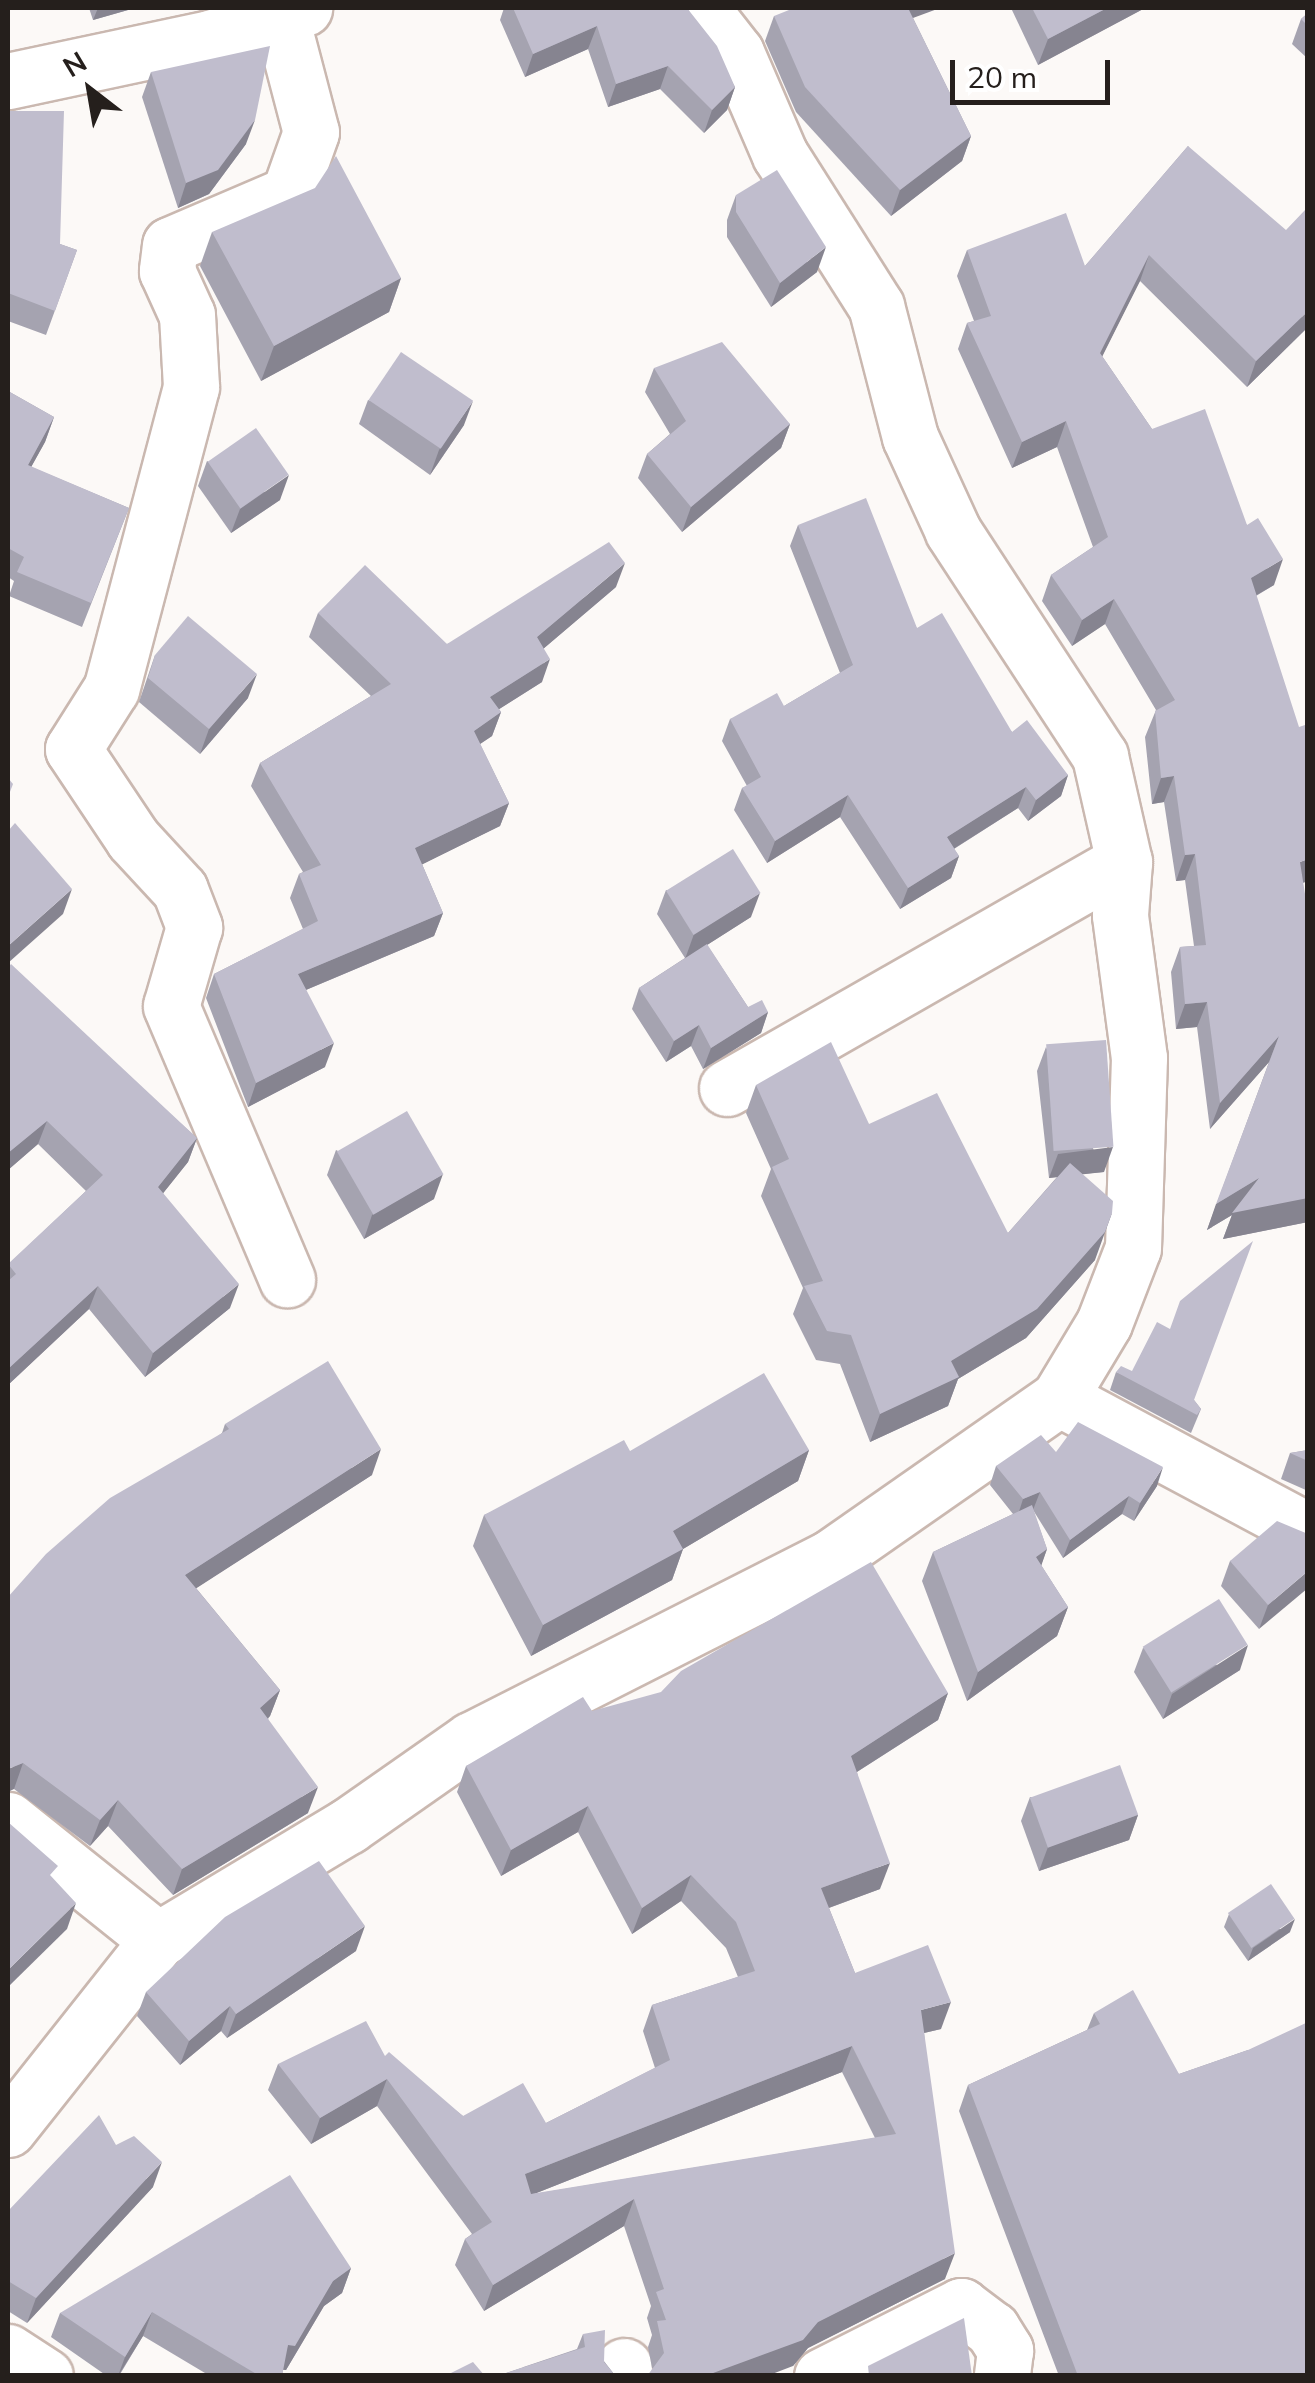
<!DOCTYPE html>
<html>
<head>
<meta charset="utf-8">
<style>
	body { margin:0 }
	#map { position:relative; width:1315px; height:2383px; overflow:hidden; background:#fcf9f7; font-family:Mulish,sans-serif }
	div>[style] { position:absolute }
	.roads { filter:drop-shadow(2px 0 #cab8b0) drop-shadow(-2px 0 #cab8b0) drop-shadow(0 2px #cab8b0) drop-shadow(0 -2px #cab8b0) }
	.minor>* { height:55px; margin:-27.5px; padding:0 27.5px; transform-origin:27.5px; border-radius:27.5px; background:#fff }
	.wall>* { inset:0; background:#a5a3b0 }
	.shaded-wall>* { inset:0; background:#868490 }
	.building>* { inset:0; background:#c0bdcd; transform-origin:0 0 }
	span { translate:-50% -50%; white-space:nowrap; text-align:center; line-height:1.15; -webkit-text-stroke:10px #fff; paint-order:stroke }
	.frame { position:absolute; inset:0; border:10px solid #251f1c; pointer-events:none }
	.north { position:absolute; left:40px; top:40px; width:100px; height:100px; -webkit-text-stroke:8px #fff; paint-order:stroke; rotate:329deg; font-size:28px; font-weight:700; line-height:40px; text-align:center; color:#251f1c }
	.north::after { content:''; display:block; margin:auto; width:35px; height:45px; background:#251f1c; clip-path:polygon(50% 0,100% 100%,50% 72%,0 100%) }
	.scale { position:absolute; left:950px; top:60px; width:160px; height:45px; box-sizing:border-box; border:5px solid #251f1c; border-top:0; padding-left:12px; font-size:30px; line-height:35px; white-space:nowrap; color:#251f1c; -webkit-text-stroke:8px #fff; paint-order:stroke }
</style>
</head>
<body>
<div id="map">
	<div class="roads">
		<div class="minor">
			<i style="left:280px;top:14px;width:122px;rotate:75.3deg"></i>
			<i style="left:311px;top:132px;width:66px;rotate:109.5deg"></i>
			<i style="left:289px;top:194px;width:129px;rotate:156.8deg"></i>
			<i style="left:170px;top:245px;width:26px;rotate:97deg"></i>
			<i style="left:167px;top:271px;width:48px;rotate:65.6deg"></i>
			<i style="left:187px;top:315px;width:72px;rotate:86.8deg"></i>
			<i style="left:191px;top:387px;width:312px;rotate:104.8deg"></i>
			<i style="left:111px;top:689px;width:71px;rotate:122.3deg"></i>
			<i style="left:73px;top:749px;width:108px;rotate:56.3deg"></i>
			<i style="left:133px;top:839px;width:69px;rotate:47.3deg"></i>
			<i style="left:180px;top:890px;width:40px;rotate:69deg"></i>
			<i style="left:194px;top:927px;width:82px;rotate:106.2deg"></i>
			<i style="left:171px;top:1006px;width:297px;rotate:67deg"></i>
			<i style="left:8px;top:81px;width:207px;rotate:-12deg"></i>
			<i style="left:210px;top:38px;width:99px;rotate:-17.7deg"></i>
			<i style="left:727px;top:1088px;width:457px;rotate:-29.7deg"></i>
			<i style="left:1059px;top:1398px;width:282px;rotate:28.1deg"></i>
			<i style="left:8px;top:1820px;width:192px;rotate:38.7deg"></i>
			<i style="left:8px;top:2129px;width:241px;rotate:-51.6deg"></i>
			<i style="left:158px;top:1940px;width:222px;rotate:-31deg"></i>
			<i style="left:348px;top:1826px;width:150px;rotate:-35deg"></i>
			<i style="left:471px;top:1740px;width:402px;rotate:-26.9deg"></i>
			<i style="left:830px;top:1558px;width:279px;rotate:-34.9deg"></i>
			<i style="left:1059px;top:1398px;width:87px;rotate:-59deg"></i>
			<i style="left:1104px;top:1323px;width:80px;rotate:-68.9deg"></i>
			<i style="left:1133px;top:1248px;width:190px;rotate:-88.2deg"></i>
			<i style="left:1139px;top:1058px;width:144px;rotate:-97.6deg"></i>
			<i style="left:1120px;top:915px;width:53px;rotate:-85.7deg"></i>
			<i style="left:1124px;top:862px;width:109px;rotate:-102.8deg"></i>
			<i style="left:1100px;top:756px;width:269px;rotate:-123.2deg"></i>
			<i style="left:953px;top:531px;width:103px;rotate:-114.6deg"></i>
			<i style="left:910px;top:437px;width:135px;rotate:-104.5deg"></i>
			<i style="left:876px;top:306px;width:179px;rotate:-122.4deg"></i>
			<i style="left:780px;top:155px;width:111px;rotate:-113.3deg"></i>
			<i style="left:736px;top:53px;width:57px;rotate:-127.9deg"></i>
			<i style="left:8px;top:2352px;width:44px;rotate:33deg"></i>
			<i style="left:623px;top:2376px;width:10px;rotate:-84deg"></i>
			<i style="left:822px;top:2376px;width:156px;rotate:-26.7deg"></i>
			<i style="left:961px;top:2306px;width:39px;rotate:37deg"></i>
			<i style="left:992px;top:2329px;width:25px;rotate:58deg"></i>
			<i style="left:1005px;top:2350px;width:26px;rotate:97deg"></i>
		</div>
	</div>
	<div class="wall">
		<i style="clip-path:polygon(89px 8px,135px 8px,93px 20px)"></i>
		<i style="clip-path:polygon(504px 8px,687px 8px,735px 87px,727px 110px,704px 133px,660px 89px,608px 107px,588px 49px,525px 77px,500px 20px)"></i>
		<i style="clip-path:polygon(1011px 8px,1145px 8px,1038px 65px)"></i>
		<i style="clip-path:polygon(1308px 13px,1308px 59px,1292px 44px,1301px 19px)"></i>
		<i style="clip-path:polygon(774px 16px,913px 18px,971px 136px,962px 161px,891px 216px,796px 112px,765px 41px)"></i>
		<i style="clip-path:polygon(151px 72px,246px 144px,209px 194px,178px 208px,142px 97px)"></i>
		<i style="clip-path:polygon(8px 111px,60px 244px,77px 250px,46px 335px,8px 321px)"></i>
		<i style="clip-path:polygon(1188px 146px,1308px 327px,1247px 387px,1140px 281px,1102px 356px,1152px 429px,1247px 525px,1274px 585px,1256px 596px,1303px 883px,1308px 1222px,1223px 1239px,1232px 1215px,1207px 1230px,1269px 1062px,1210px 1129px,1197px 1027px,1176px 1029px,1171px 972px,1180px 947px,1194px 946px,1185px 880px,1176px 881px,1164px 802px,1152px 804px,1145px 737px,1156px 710px,1105px 624px,1072px 646px,1042px 601px,1051px 575px,1093px 547px,1057px 447px,1012px 468px,958px 349px,967px 323px,974px 321px,957px 276px,967px 250px,1085px 266px)"></i>
		<i style="clip-path:polygon(736px 195px,817px 272px,771px 307px,727px 237px,727px 220px)"></i>
		<i style="clip-path:polygon(212px 232px,401px 278px,389px 312px,261px 381px,200px 266px)"></i>
		<i style="clip-path:polygon(654px 368px,790px 424px,781px 448px,682px 532px,638px 478px,647px 454px,670px 434px,645px 392px)"></i>
		<i style="clip-path:polygon(8px 391px,54px 417px,45px 442px,31px 467px,129px 508px,82px 627px,9px 596px,14px 581px,8px 577px)"></i>
		<i style="clip-path:polygon(368px 400px,464px 425px,430px 475px,359px 424px)"></i>
		<i style="clip-path:polygon(207px 461px,280px 500px,231px 533px,198px 486px)"></i>
		<i style="clip-path:polygon(798px 525px,917px 628px,1012px 732px,1068px 775px,1061px 796px,1028px 821px,1018px 808px,954px 849px,959px 856px,951px 878px,900px 909px,840px 817px,767px 863px,734px 810px,742px 788px,747px 786px,722px 741px,730px 719px,784px 706px,840px 673px,790px 546px)"></i>
		<i style="clip-path:polygon(616px 587px,544px 648px,542px 682px,499px 709px,501px 712px,492px 736px,480px 744px,509px 803px,500px 826px,422px 864px,443px 913px,434px 936px,306px 990px,325px 1067px,248px 1107px,206px 998px,214px 974px,303px 929px,290px 898px,299px 874px,303px 872px,251px 786px,260px 763px,371px 696px,309px 637px,318px 613px,447px 644px)"></i>
		<i style="clip-path:polygon(155px 655px,248px 698px,200px 754px,139px 702px)"></i>
		<i style="clip-path:polygon(666px 890px,751px 917px,707px 945px,748px 1007px,768px 1012px,761px 1033px,703px 1069px,691px 1046px,666px 1062px,632px 1009px,639px 988px,685px 958px,657px 914px)"></i>
		<i style="clip-path:polygon(8px 968px,197px 1138px,188px 1162px,163px 1193px,230px 1308px,145px 1377px,89px 1309px,8px 1385px,8px 1265px,86px 1191px,38px 1144px,8px 1170px)"></i>
		<i style="clip-path:polygon(1046px 1047px,1104px 1172px,1082px 1174px,1095px 1260px,1026px 1338px,958px 1379px,948px 1406px,870px 1442px,840px 1364px,816px 1360px,793px 1314px,803px 1288px,761px 1196px,771px 1169px,746px 1113px,756px 1085px,869px 1124px,1008px 1233px,1057px 1177px,1049px 1178px,1037px 1071px)"></i>
		<i style="clip-path:polygon(336px 1150px,434px 1199px,364px 1239px,327px 1175px)"></i>
		<i style="clip-path:polygon(1116px 1372px,1194px 1400px,1201px 1409px,1191px 1433px,1110px 1390px)"></i>
		<i style="clip-path:polygon(225px 1424px,372px 1475px,196px 1588px,280px 1690px,270px 1716px,268px 1719px,308px 1813px,173px 1895px,108px 1826px,90px 1846px,14px 1789px,8px 1597px,222px 1433px)"></i>
		<i style="clip-path:polygon(809px 1450px,798px 1481px,683px 1549px,672px 1580px,531px 1656px,473px 1546px,484px 1515px,630px 1451px)"></i>
		<i style="clip-path:polygon(1308px 1450px,1308px 1491px,1281px 1479px,1290px 1453px)"></i>
		<i style="clip-path:polygon(1056px 1452px,1157px 1486px,1134px 1521px,1122px 1514px,1063px 1558px,1033px 1510px,1047px 1549px,1041px 1565px,1068px 1607px,1057px 1636px,967px 1701px,922px 1581px,933px 1552px,1013px 1514px,990px 1485px,996px 1466px)"></i>
		<i style="clip-path:polygon(1308px 1534px,1259px 1629px,1221px 1586px,1230px 1561px)"></i>
		<i style="clip-path:polygon(1143px 1648px,1240px 1670px,1163px 1719px,1134px 1672px)"></i>
		<i style="clip-path:polygon(evenodd,948px 1693px,938px 1720px,857px 1772px,880px 1889px,829px 1908px,855px 1973px,941px 2029px,924px 2033px,945px 2279px,808px 2348px,793px 2366px,652px 2368px,648px 2347px,652px 2335px,647px 2318px,651px 2306px,624px 2226px,484px 2311px,455px 2265px,465px 2239px,472px 2234px,377px 2106px,311px 2144px,268px 2090px,278px 2064px,385px 2056px,463px 2116px,546px 2123px,655px 2068px,643px 2031px,652px 2005px,738px 1977px,726px 1948px,681px 1901px,632px 1934px,578px 1832px,501px 1876px,457px 1792px,466px 1766px,592px 1711px,948px 1693px,842px 2072px,875px 2138px,534px 2194px,842px 2072px)"></i>
		<i style="clip-path:polygon(1030px 1797px,1138px 1815px,1129px 1840px,1039px 1871px,1021px 1821px)"></i>
		<i style="clip-path:polygon(1229px 1914px,1290px 1932px,1248px 1961px,1224px 1927px)"></i>
		<i style="clip-path:polygon(356px 1951px,227px 2038px,221px 2031px,180px 2065px,137px 2016px,146px 1992px)"></i>
		<i style="clip-path:polygon(1094px 2013px,1179px 2074px,1248px 2050px,1308px 2376px,1059px 2376px,959px 2111px,968px 2085px,1087px 2030px)"></i>
		<i style="clip-path:polygon(116px 2145px,153px 2187px,27px 2323px,8px 2311px,8px 2211px)"></i>
		<i style="clip-path:polygon(351px 2268px,342px 2293px,324px 2306px,286px 2370px,283px 2370px,282px 2376px,210px 2376px,143px 2336px,119px 2376px,107px 2376px,51px 2337px,60px 2313px)"></i>
		<i style="clip-path:polygon(583px 2334px,614px 2374px,497px 2376px,577px 2349px)"></i>
	</div>
	<div class="shaded-wall">
		<i style="clip-path:polygon(98px 8px,135px 8px,93px 20px)"></i>
		<i style="clip-path:polygon(901px 8px,940px 8px,894px 25px)"></i>
		<i style="clip-path:polygon(1107px 8px,1145px 8px,1038px 65px,1048px 39px)"></i>
		<i style="clip-path:polygon(597px 26px,588px 49px,525px 77px,533px 54px)"></i>
		<i style="clip-path:polygon(668px 66px,660px 89px,608px 107px,616px 84px)"></i>
		<i style="clip-path:polygon(735px 87px,727px 110px,704px 133px,712px 110px)"></i>
		<i style="clip-path:polygon(255px 120px,246px 144px,209px 194px,178px 208px,186px 183px)"></i>
		<i style="clip-path:polygon(971px 136px,962px 161px,891px 216px,900px 190px)"></i>
		<i style="clip-path:polygon(826px 247px,817px 272px,771px 307px,780px 283px)"></i>
		<i style="clip-path:polygon(1149px 255px,1140px 281px,1091px 379px,1100px 353px)"></i>
		<i style="clip-path:polygon(401px 278px,389px 312px,261px 381px,274px 346px)"></i>
		<i style="clip-path:polygon(1308px 311px,1308px 327px,1247px 387px,1256px 361px)"></i>
		<i style="clip-path:polygon(473px 401px,464px 425px,430px 475px,439px 450px)"></i>
		<i style="clip-path:polygon(54px 417px,45px 442px,19px 489px,28px 465px)"></i>
		<i style="clip-path:polygon(1066px 421px,1057px 447px,1012px 468px,1022px 442px)"></i>
		<i style="clip-path:polygon(790px 424px,781px 448px,682px 532px,691px 507px)"></i>
		<i style="clip-path:polygon(289px 475px,280px 500px,231px 533px,240px 509px)"></i>
		<i style="clip-path:polygon(1283px 559px,1274px 585px,1241px 604px,1251px 578px)"></i>
		<i style="clip-path:polygon(625px 563px,616px 587px,529px 661px,537px 637px)"></i>
		<i style="clip-path:polygon(1114px 599px,1105px 624px,1072px 646px,1082px 620px)"></i>
		<i style="clip-path:polygon(550px 659px,542px 682px,482px 720px,490px 697px)"></i>
		<i style="clip-path:polygon(257px 674px,248px 698px,200px 754px,209px 729px)"></i>
		<i style="clip-path:polygon(501px 712px,492px 736px,465px 754px,474px 731px)"></i>
		<i style="clip-path:polygon(1068px 775px,1061px 796px,1028px 821px,1036px 800px)"></i>
		<i style="clip-path:polygon(1174px 776px,1164px 802px,1152px 804px,1161px 778px)"></i>
		<i style="clip-path:polygon(1026px 787px,1018px 808px,939px 858px,947px 837px)"></i>
		<i style="clip-path:polygon(848px 795px,840px 817px,767px 863px,775px 841px)"></i>
		<i style="clip-path:polygon(509px 803px,500px 826px,407px 872px,415px 848px)"></i>
		<i style="clip-path:polygon(1195px 854px,1185px 880px,1176px 881px,1185px 855px)"></i>
		<i style="clip-path:polygon(959px 856px,951px 878px,900px 909px,908px 888px)"></i>
		<i style="clip-path:polygon(1308px 859px,1308px 881px,1290px 888px,1300px 862px)"></i>
		<i style="clip-path:polygon(72px 889px,63px 914px,8px 963px,8px 946px)"></i>
		<i style="clip-path:polygon(760px 893px,751px 917px,685px 959px,694px 934px)"></i>
		<i style="clip-path:polygon(443px 913px,434px 936px,289px 997px,298px 974px)"></i>
		<i style="clip-path:polygon(1207px 1002px,1197px 1027px,1176px 1029px,1185px 1004px)"></i>
		<i style="clip-path:polygon(768px 1012px,761px 1033px,703px 1069px,711px 1048px)"></i>
		<i style="clip-path:polygon(699px 1025px,691px 1046px,666px 1062px,674px 1041px)"></i>
		<i style="clip-path:polygon(1279px 1036px,1269px 1062px,1210px 1129px,1220px 1103px)"></i>
		<i style="clip-path:polygon(334px 1043px,325px 1067px,248px 1107px,256px 1083px)"></i>
		<i style="clip-path:polygon(47px 1121px,38px 1144px,8px 1170px,8px 1153px)"></i>
		<i style="clip-path:polygon(197px 1138px,188px 1162px,149px 1211px,158px 1187px)"></i>
		<i style="clip-path:polygon(1113px 1147px,1104px 1172px,1049px 1178px,1058px 1154px)"></i>
		<i style="clip-path:polygon(443px 1174px,434px 1199px,364px 1239px,372px 1215px)"></i>
		<i style="clip-path:polygon(1259px 1178px,1308px 1198px,1308px 1222px,1223px 1239px,1232px 1215px,1207px 1230px,1216px 1204px)"></i>
		<i style="clip-path:polygon(1112px 1213px,1095px 1260px,1026px 1338px,958px 1379px,948px 1406px,870px 1442px,880px 1414px,951px 1361px)"></i>
		<i style="clip-path:polygon(239px 1284px,230px 1308px,145px 1377px,153px 1353px)"></i>
		<i style="clip-path:polygon(98px 1286px,89px 1309px,8px 1385px,8px 1369px)"></i>
		<i style="clip-path:polygon(381px 1449px,372px 1475px,175px 1602px,185px 1575px)"></i>
		<i style="clip-path:polygon(809px 1450px,798px 1481px,683px 1549px,672px 1580px,531px 1656px,543px 1625px,673px 1531px)"></i>
		<i style="clip-path:polygon(1163px 1467px,1157px 1486px,1134px 1521px,1140px 1503px)"></i>
		<i style="clip-path:polygon(1040px 1492px,1033px 1510px,1017px 1518px,1023px 1499px)"></i>
		<i style="clip-path:polygon(1129px 1496px,1122px 1514px,1063px 1558px,1070px 1540px)"></i>
		<i style="clip-path:polygon(1047px 1549px,1037px 1578px,1036px 1557px)"></i>
		<i style="clip-path:polygon(1308px 1571px,1308px 1588px,1259px 1629px,1268px 1605px)"></i>
		<i style="clip-path:polygon(1068px 1607px,1057px 1636px,967px 1701px,978px 1672px)"></i>
		<i style="clip-path:polygon(1248px 1645px,1240px 1670px,1163px 1719px,1172px 1694px)"></i>
		<i style="clip-path:polygon(280px 1690px,270px 1716px,250px 1734px,260px 1708px)"></i>
		<i style="clip-path:polygon(948px 1693px,938px 1720px,841px 1782px,851px 1756px)"></i>
		<i style="clip-path:polygon(23px 1763px,14px 1789px,8px 1792px,8px 1769px)"></i>
		<i style="clip-path:polygon(318px 1787px,308px 1813px,173px 1895px,182px 1869px)"></i>
		<i style="clip-path:polygon(118px 1800px,108px 1826px,90px 1846px,100px 1820px)"></i>
		<i style="clip-path:polygon(588px 1806px,578px 1832px,501px 1876px,511px 1850px)"></i>
		<i style="clip-path:polygon(1138px 1815px,1129px 1840px,1039px 1871px,1048px 1847px)"></i>
		<i style="clip-path:polygon(890px 1863px,880px 1889px,812px 1914px,821px 1888px)"></i>
		<i style="clip-path:polygon(691px 1875px,681px 1901px,632px 1934px,642px 1908px)"></i>
		<i style="clip-path:polygon(76px 1903px,67px 1929px,8px 1987px,8px 1970px)"></i>
		<i style="clip-path:polygon(1295px 1919px,1290px 1932px,1248px 1961px,1253px 1948px)"></i>
		<i style="clip-path:polygon(365px 1926px,356px 1951px,227px 2038px,236px 2014px)"></i>
		<i style="clip-path:polygon(951px 2002px,941px 2029px,911px 2036px,921px 2010px)"></i>
		<i style="clip-path:polygon(230px 2006px,221px 2031px,180px 2065px,189px 2041px)"></i>
		<i style="clip-path:polygon(852px 2046px,842px 2072px,516px 2201px,525px 2174px)"></i>
		<i style="clip-path:polygon(387px 2079px,377px 2106px,311px 2144px,320px 2118px)"></i>
		<i style="clip-path:polygon(162px 2162px,153px 2187px,27px 2323px,36px 2298px)"></i>
		<i style="clip-path:polygon(634px 2199px,624px 2226px,484px 2311px,493px 2285px)"></i>
		<i style="clip-path:polygon(955px 2253px,945px 2279px,808px 2348px,793px 2366px,767px 2376px,705px 2376px,818px 2322px)"></i>
		<i style="clip-path:polygon(351px 2268px,342px 2293px,324px 2306px,286px 2370px,279px 2369px,288px 2345px,333px 2281px)"></i>
		<i style="clip-path:polygon(152px 2312px,143px 2336px,118px 2376px,125px 2357px)"></i>
	</div>
	<div class="building">
		<i style="clip-path:polygon(513px 8px,687px 8px,717px 46px,735px 87px,712px 110px,668px 66px,616px 84px,597px 26px,533px 54px)"></i>
		<i style="clip-path:polygon(794px 8px,908px 8px,971px 136px,900px 190px,805px 87px,774px 16px)"></i>
		<i style="clip-path:polygon(1032px 8px,1107px 8px,1048px 39px)"></i>
		<i style="clip-path:polygon(1308px 13px,1308px 26px,1301px 19px)"></i>
		<i style="clip-path:polygon(270px 46px,255px 120px,218px 170px,186px 183px,151px 72px)"></i>
		<i style="clip-path:polygon(8px 111px,64px 111px,60px 244px,77px 250px,55px 311px,8px 293px)"></i>
		<i style="clip-path:polygon(1188px 146px,1286px 230px,1305px 210px,1308px 213px,1308px 311px,1256px 361px,1149px 255px,1100px 353px,1152px 429px,1205px 409px,1247px 525px,1258px 518px,1283px 559px,1251px 578px,1299px 727px,1308px 724px,1308px 859px,1300px 862px,1308px 913px,1308px 1198px,1232px 1213px,1259px 1178px,1216px 1204px,1279px 1036px,1220px 1103px,1207px 1002px,1185px 1004px,1180px 947px,1206px 945px,1195px 854px,1185px 855px,1174px 776px,1161px 778px,1155px 711px,1175px 700px,1114px 599px,1082px 620px,1051px 575px,1108px 537px,1066px 421px,1022px 442px,967px 323px,991px 316px,967px 250px,1066px 213px,1085px 266px)"></i>
		<i style="clip-path:polygon(336px 156px,401px 278px,274px 346px,212px 232px,315px 188px)"></i>
		<i style="clip-path:polygon(777px 170px,826px 247px,780px 283px,736px 212px,736px 195px)"></i>
		<i style="clip-path:polygon(722px 342px,790px 424px,691px 507px,647px 454px,686px 421px,654px 368px)"></i>
		<i style="left:401px;top:352px;width:87px;height:58px;rotate:34deg"></i>
		<i style="clip-path:polygon(8px 391px,54px 417px,28px 465px,129px 508px,91px 603px,17px 572px,24px 557px,8px 548px)"></i>
		<i style="left:256px;top:428px;width:57px;height:59px;rotate:55deg"></i>
		<i style="clip-path:polygon(866px 498px,917px 628px,942px 613px,1012px 732px,1027px 720px,1068px 775px,1036px 800px,1026px 787px,947px 837px,959px 856px,908px 888px,848px 795px,775px 841px,742px 788px,761px 777px,730px 719px,777px 693px,784px 706px,853px 665px,798px 525px)"></i>
		<i style="clip-path:polygon(609px 542px,625px 563px,537px 637px,550px 659px,490px 697px,501px 712px,474px 731px,509px 803px,415px 848px,443px 913px,298px 974px,334px 1043px,256px 1083px,214px 974px,318px 921px,299px 874px,321px 865px,260px 763px,391px 684px,318px 613px,365px 565px,447px 644px)"></i>
		<i style="clip-path:polygon(188px 616px,257px 674px,209px 729px,148px 678px,155px 655px)"></i>
		<i style="clip-path:polygon(8px 778px,13px 784px,8px 797px)"></i>
		<i style="clip-path:polygon(15px 823px,72px 889px,8px 946px,8px 831px)"></i>
		<i style="left:733px;top:849px;width:52px;height:79px;rotate:58deg"></i>
		<i style="clip-path:polygon(707px 944px,748px 1007px,762px 1000px,768px 1012px,711px 1048px,699px 1025px,674px 1041px,639px 988px)"></i>
		<i style="clip-path:polygon(11px 964px,197px 1138px,158px 1187px,239px 1284px,153px 1353px,98px 1286px,8px 1369px,8px 1281px,16px 1274px,8px 1264px,103px 1175px,47px 1121px,8px 1153px,8px 968px)"></i>
		<i style="left:1106px;top:1040px;width:107px;height:60px;rotate:86deg"></i>
		<i style="clip-path:polygon(831px 1042px,869px 1124px,937px 1093px,1008px 1233px,1070px 1163px,1113px 1201px,1112px 1213px,1105px 1232px,1037px 1309px,951px 1361px,959px 1377px,880px 1414px,851px 1335px,827px 1331px,804px 1286px,823px 1281px,772px 1167px,789px 1159px,756px 1085px)"></i>
		<i style="left:407px;top:1111px;width:73px;height:81px;rotate:60deg"></i>
		<i style="clip-path:polygon(1253px 1241px,1194px 1400px,1201px 1409px,1197px 1415px,1116px 1372px,1121px 1366px,1132px 1371px,1157px 1322px,1170px 1329px,1180px 1301px)"></i>
		<i style="clip-path:polygon(328px 1361px,381px 1449px,185px 1575px,280px 1690px,260px 1708px,318px 1787px,182px 1869px,118px 1800px,100px 1820px,23px 1763px,8px 1769px,8px 1597px,46px 1554px,110px 1498px,229px 1429px,225px 1424px)"></i>
		<i style="clip-path:polygon(764px 1373px,809px 1450px,673px 1531px,683px 1549px,543px 1625px,484px 1515px,624px 1440px,630px 1451px)"></i>
		<i style="clip-path:polygon(1078px 1422px,1163px 1467px,1140px 1503px,1129px 1496px,1070px 1540px,1040px 1492px,1023px 1499px,996px 1466px,1041px 1435px,1056px 1452px)"></i>
		<i style="clip-path:polygon(1308px 1450px,1308px 1461px,1290px 1453px)"></i>
		<i style="clip-path:polygon(1032px 1505px,1047px 1549px,1036px 1557px,1068px 1607px,978px 1672px,933px 1552px)"></i>
		<i style="clip-path:polygon(1277px 1521px,1308px 1534px,1308px 1571px,1268px 1605px,1230px 1561px)"></i>
		<i style="clip-path:polygon(evenodd,871px 1562px,948px 1693px,851px 1756px,890px 1863px,821px 1888px,855px 1973px,928px 1945px,951px 2002px,921px 2010px,955px 2253px,818px 2322px,803px 2340px,705px 2376px,647px 2376px,664px 2353px,657px 2321px,666px 2320px,656px 2292px,664px 2289px,634px 2199px,493px 2285px,465px 2239px,492px 2222px,387px 2079px,320px 2118px,278px 2064px,366px 2021px,385px 2056px,389px 2052px,463px 2116px,523px 2083px,546px 2123px,670px 2060px,652px 2005px,755px 1971px,736px 1922px,691px 1875px,642px 1908px,588px 1806px,511px 1850px,466px 1766px,583px 1697px,592px 1711px,661px 1692px,681px 1671px,871px 1562px,852px 2046px,896px 2134px,531px 2194px,525px 2174px,852px 2046px)"></i>
		<i style="left:1219px;top:1599px;width:54px;height:90px;rotate:58deg"></i>
		<i style="left:1120px;top:1765px;width:53px;height:96px;rotate:70deg"></i>
		<i style="clip-path:polygon(8px 1822px,58px 1866px,50px 1875px,76px 1903px,8px 1970px)"></i>
		<i style="clip-path:polygon(319px 1861px,365px 1926px,236px 2014px,230px 2006px,189px 2041px,146px 1992px,225px 1917px)"></i>
		<i style="left:1271px;top:1884px;width:42px;height:52px;rotate:56deg"></i>
		<i style="clip-path:polygon(1133px 1990px,1179px 2074px,1248px 2050px,1308px 2022px,1308px 2376px,1078px 2376px,968px 2085px,1100px 2024px,1094px 2013px)"></i>
		<i style="clip-path:polygon(99px 2115px,116px 2145px,134px 2136px,162px 2162px,36px 2298px,8px 2281px,8px 2211px)"></i>
		<i style="clip-path:polygon(290px 2175px,351px 2268px,333px 2281px,295px 2346px,288px 2345px,282px 2376px,260px 2376px,152px 2312px,125px 2357px,60px 2313px)"></i>
		<i style="clip-path:polygon(964px 2318px,972px 2376px,869px 2376px,868px 2366px)"></i>
		<i style="clip-path:polygon(605px 2330px,604px 2362px,614px 2374px,621px 2376px,497px 2376px,585px 2347px,583px 2334px)"></i>
		<i style="clip-path:polygon(473px 2362px,485px 2376px,445px 2376px)"></i>
	</div>
	<div class="frame"></div>
	<div class="north">N</div>
	<div class="scale">20 m</div>
</div>
</body>
</html>
